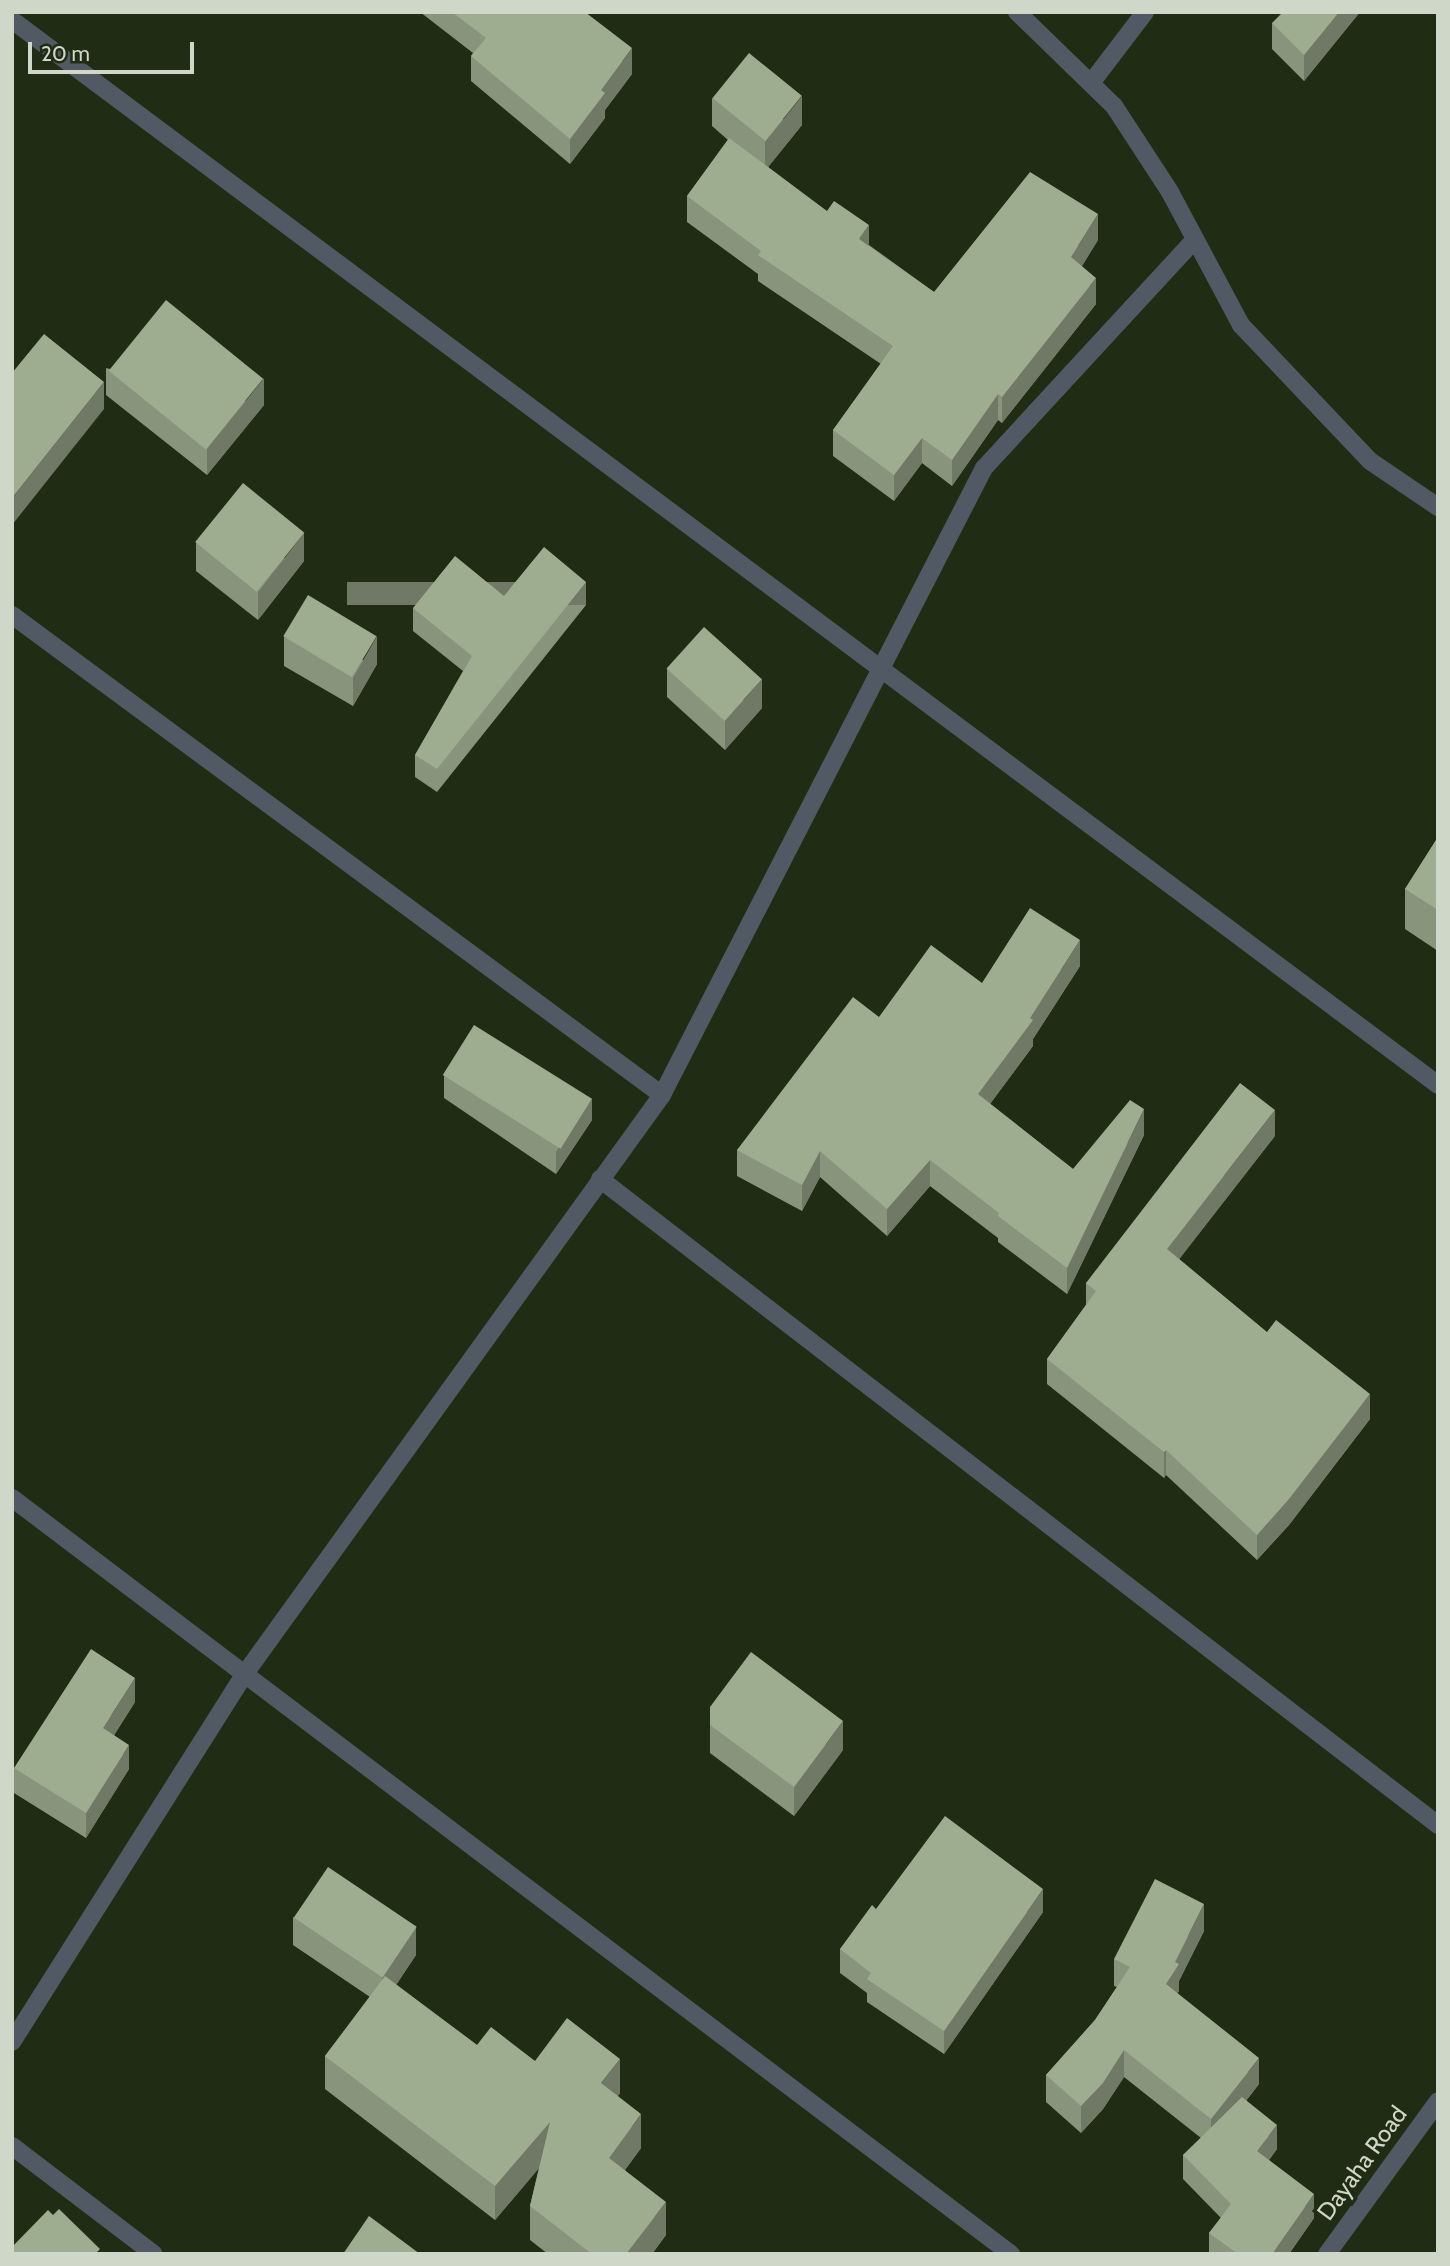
<!DOCTYPE html>
<html>
<head>
<meta charset="utf-8">
<style>
	body { margin:0 }
	#map { position:relative; width:1450px; height:2266px; overflow:hidden; background:#202c14; font-family:Cabin,sans-serif }
	div>[style] { position:absolute }
	.street>* { height:18px; margin:-9px; padding:0 9px; transform-origin:9px; border-radius:9px; background:#515a64 }
	.wall>* { inset:0; background:#88957c }
	.shaded-wall>* { inset:0; background:#6f7965; transform-origin:0 0 }
	.building>* { inset:0; background:#9ead90; transform-origin:0 0 }
	span { translate:-50% -50%; white-space:nowrap; text-align:center; line-height:1.15; -webkit-text-stroke:7px #202c14; paint-order:stroke }
	.street-label { font-size:24px; color:#cfd7c8 }
	.frame { position:absolute; inset:0; border:14px solid #cfd7c8; pointer-events:none }
	.scale { position:absolute; left:28px; top:42px; width:166px; height:32px; box-sizing:border-box; border:4px solid #cfd7c8; border-top:0; padding-left:9px; font-size:21px; line-height:24px; white-space:nowrap; color:#cfd7c8; -webkit-text-stroke:5px #202c14; paint-order:stroke }
</style>
</head>
<body>
<div id="map">
	<div class="street">
		<i style="left:1017px;top:12px;width:135px;rotate:44.1deg"></i>
		<i style="left:1114px;top:106px;width:103px;rotate:56.9deg"></i>
		<i style="left:1170px;top:192px;width:151px;rotate:61.9deg"></i>
		<i style="left:1241px;top:325px;width:187px;rotate:46.5deg"></i>
		<i style="left:1370px;top:461px;width:82px;rotate:34.1deg"></i>
		<i style="left:12px;top:20px;width:1780px;rotate:36.75deg"></i>
		<i style="left:1091px;top:83px;width:89px;rotate:-52.7deg"></i>
		<i style="left:12px;top:615px;width:808px;rotate:36.44deg"></i>
		<i style="left:600px;top:1179px;width:1058px;rotate:37.63deg"></i>
		<i style="left:12px;top:1498px;width:1253px;rotate:37.12deg"></i>
		<i style="left:12px;top:2042px;width:434px;rotate:-57.7deg"></i>
		<i style="left:244px;top:1675px;width:715px;rotate:-54.22deg"></i>
		<i style="left:662px;top:1095px;width:705px;rotate:-62.82deg"></i>
		<i style="left:984px;top:468px;width:311px;rotate:-47.3deg"></i>
		<i style="left:12px;top:2146px;width:178px;rotate:37.3deg"></i>
		<i style="left:1327px;top:2254px;width:189px;rotate:-54deg"></i>
	</div>
	<div class="wall">
		<i style="clip-path:polygon(420px 12px,585px 12px,632px 74px,605px 110px,605px 118px,570px 164px,471px 81px,471px 56px,473px 53px)"></i>
		<i style="clip-path:polygon(1360px 12px,1304px 81px,1272px 49px,1272px 23px)"></i>
		<i style="clip-path:polygon(712px 98px,802px 125px,768px 167px,869px 245px,934px 292px,1098px 240px,1082px 266px,1096px 304px,1002px 423px,998px 420px,952px 486px,922px 463px,894px 501px,833px 456px,833px 430px,881px 364px,758px 281px,758px 274px,687px 222px,687px 196px,728px 140px,712px 126px)"></i>
		<i style="clip-path:polygon(106px 368px,264px 405px,207px 475px,106px 395px)"></i>
		<i style="clip-path:polygon(196px 543px,304px 561px,258px 620px,196px 571px)"></i>
		<i style="clip-path:polygon(504px 596px,586px 605px,437px 792px,415px 777px,415px 755px,463px 671px,413px 631px,413px 608px)"></i>
		<i style="clip-path:polygon(284px 637px,377px 664px,353px 706px,284px 666px)"></i>
		<i style="clip-path:polygon(667px 669px,762px 708px,725px 750px,667px 697px)"></i>
		<i style="clip-path:polygon(1438px 837px,1438px 951px,1405px 929px,1405px 889px)"></i>
		<i style="clip-path:polygon(1080px 966px,1033px 1039px,1033px 1046px,990px 1104px,1073px 1169px,1144px 1135px,1067px 1294px,998px 1242px,998px 1238px,930px 1186px,887px 1236px,820px 1177px,802px 1211px,737px 1176px,737px 1150px,879px 1017px,982px 983px)"></i>
		<i style="clip-path:polygon(444px 1076px,592px 1120px,556px 1174px,444px 1098px)"></i>
		<i style="clip-path:polygon(1275px 1136px,1179px 1259px,1370px 1419px,1289px 1525px,1257px 1560px,1166px 1475px,1164px 1478px,1047px 1384px,1047px 1359px,1086px 1305px,1086px 1283px)"></i>
		<i style="clip-path:polygon(135px 1702px,114px 1735px,129px 1769px,86px 1838px,14px 1793px,14px 1768px)"></i>
		<i style="clip-path:polygon(710px 1707px,843px 1750px,794px 1816px,710px 1753px)"></i>
		<i style="clip-path:polygon(876px 1909px,1043px 1912px,944px 2054px,867px 2002px,867px 1993px,840px 1973px,840px 1949px)"></i>
		<i style="clip-path:polygon(293px 1917px,416px 1955px,396px 1985px,477px 2045px,535px 2061px,620px 2093px,618px 2096px,641px 2148px,625px 2170px,666px 2235px,652px 2254px,548px 2254px,530px 2240px,530px 2206px,539px 2168px,495px 2220px,325px 2089px,325px 2056px,370px 1997px,293px 1945px)"></i>
		<i style="clip-path:polygon(1204px 1931px,1179px 1981px,1179px 1991px,1177px 1993px,1259px 2084px,1246px 2101px,1277px 2149px,1269px 2160px,1314px 2218px,1289px 2254px,1209px 2254px,1209px 2233px,1221px 2218px,1183px 2179px,1183px 2155px,1201px 2138px,1124px 2077px,1103px 2109px,1081px 2133px,1046px 2102px,1046px 2075px,1095px 2020px,1117px 1987px,1114px 1986px,1114px 1959px)"></i>
	</div>
	<div class="shaded-wall">
		<i style="clip-path:polygon(1339px 12px,1360px 12px,1304px 81px,1304px 55px)"></i>
		<i style="clip-path:polygon(632px 48px,632px 74px,605px 110px,605px 118px,570px 164px,570px 139px,601px 90px)"></i>
		<i style="clip-path:polygon(802px 96px,802px 125px,765px 171px,765px 142px)"></i>
		<i style="clip-path:polygon(1098px 214px,1098px 240px,1071px 283px,1071px 257px)"></i>
		<i style="clip-path:polygon(869px 225px,869px 251px,859px 239px)"></i>
		<i style="clip-path:polygon(1096px 278px,1096px 304px,1002px 423px,1002px 397px)"></i>
		<i style="clip-path:polygon(264px 378px,264px 405px,207px 475px,207px 449px)"></i>
		<i style="clip-path:polygon(104px 382px,104px 409px,12px 525px,12px 498px)"></i>
		<i style="clip-path:polygon(998px 394px,998px 420px,952px 486px,952px 460px)"></i>
		<i style="clip-path:polygon(922px 438px,922px 463px,894px 501px,894px 475px)"></i>
		<i style="clip-path:polygon(304px 533px,304px 561px,258px 620px,258px 592px)"></i>
		<i style="left:586px;top:582px;width:23px;height:239px;rotate:90deg"></i>
		<i style="clip-path:polygon(377px 636px,377px 664px,353px 706px,353px 678px)"></i>
		<i style="clip-path:polygon(762px 679px,762px 708px,725px 750px,725px 721px)"></i>
		<i style="clip-path:polygon(1080px 940px,1080px 966px,1033px 1039px,1033px 1046px,978px 1120px,978px 1094px,1030px 1018px)"></i>
		<i style="clip-path:polygon(592px 1098px,592px 1120px,556px 1174px,556px 1152px)"></i>
		<i style="clip-path:polygon(1144px 1109px,1144px 1135px,1067px 1294px,1067px 1268px)"></i>
		<i style="clip-path:polygon(1275px 1110px,1275px 1136px,1167px 1275px,1167px 1249px)"></i>
		<i style="clip-path:polygon(820px 1151px,820px 1177px,802px 1211px,802px 1185px)"></i>
		<i style="clip-path:polygon(930px 1160px,930px 1186px,887px 1236px,887px 1209px)"></i>
		<i style="clip-path:polygon(1370px 1394px,1370px 1419px,1289px 1525px,1257px 1560px,1257px 1535px)"></i>
		<i style="clip-path:polygon(1166px 1450px,1166px 1475px,1164px 1478px,1164px 1452px)"></i>
		<i style="clip-path:polygon(135px 1678px,135px 1702px,103px 1753px,103px 1728px)"></i>
		<i style="clip-path:polygon(843px 1721px,843px 1750px,794px 1816px,794px 1787px)"></i>
		<i style="clip-path:polygon(129px 1745px,129px 1769px,86px 1838px,86px 1813px)"></i>
		<i style="clip-path:polygon(1043px 1889px,1043px 1912px,944px 2054px,944px 2031px)"></i>
		<i style="clip-path:polygon(1204px 1904px,1204px 1931px,1179px 1981px,1179px 1991px,1166px 2011px,1166px 1984px,1175px 1962px)"></i>
		<i style="clip-path:polygon(416px 1927px,416px 1955px,382px 2006px,382px 1977px)"></i>
		<i style="clip-path:polygon(1124px 2050px,1124px 2077px,1103px 2109px,1081px 2133px,1081px 2106px)"></i>
		<i style="clip-path:polygon(1259px 2058px,1259px 2084px,1211px 2146px,1211px 2119px)"></i>
		<i style="clip-path:polygon(620px 2059px,620px 2093px,601px 2117px,601px 2083px)"></i>
		<i style="clip-path:polygon(641px 2114px,641px 2148px,609px 2192px,609px 2158px)"></i>
		<i style="clip-path:polygon(550px 2122px,550px 2155px,495px 2220px,495px 2186px)"></i>
		<i style="clip-path:polygon(1277px 2125px,1277px 2149px,1257px 2175px,1257px 2151px)"></i>
		<i style="clip-path:polygon(1314px 2194px,1314px 2218px,1289px 2254px,1272px 2254px)"></i>
		<i style="clip-path:polygon(666px 2202px,666px 2235px,652px 2254px,626px 2254px)"></i>
	</div>
	<div class="building">
		<i style="clip-path:polygon(452px 12px,585px 12px,632px 48px,601px 90px,605px 93px,570px 139px,471px 56px,486px 38px)"></i>
		<i style="clip-path:polygon(1283px 12px,1339px 12px,1304px 55px,1272px 23px)"></i>
		<i style="left:749px;top:53px;width:68px;height:58px;rotate:39deg"></i>
		<i style="clip-path:polygon(729px 138px,827px 211px,834px 201px,869px 225px,859px 239px,934px 292px,1030px 172px,1098px 214px,1071px 257px,1096px 278px,1002px 397px,998px 394px,952px 460px,922px 438px,894px 475px,833px 430px,893px 346px,758px 255px,761px 251px,687px 196px)"></i>
		<i style="left:166px;top:300px;width:125px;height:91px;rotate:39deg"></i>
		<i style="clip-path:polygon(44px 334px,104px 382px,12px 498px,12px 373px)"></i>
		<i style="left:243px;top:483px;width:79px;height:76px;rotate:39deg"></i>
		<i style="clip-path:polygon(544px 547px,586px 582px,437px 769px,415px 755px,472px 656px,413px 608px,455px 556px,504px 596px)"></i>
		<i style="left:308px;top:595px;width:80px;height:48px;rotate:31deg"></i>
		<i style="left:704px;top:627px;width:78px;height:56px;rotate:42deg"></i>
		<i style="clip-path:polygon(1438px 837px,1438px 910px,1405px 889px)"></i>
		<i style="clip-path:polygon(1030px 908px,1080px 940px,1030px 1018px,1033px 1020px,978px 1094px,1073px 1169px,1130px 1100px,1144px 1109px,1067px 1268px,998px 1216px,999px 1213px,930px 1160px,887px 1209px,820px 1151px,802px 1185px,737px 1150px,853px 997px,879px 1017px,931px 945px,982px 983px)"></i>
		<i style="left:474px;top:1025px;width:139px;height:59px;rotate:32deg"></i>
		<i style="clip-path:polygon(1240px 1083px,1275px 1110px,1167px 1249px,1267px 1332px,1276px 1320px,1370px 1394px,1289px 1499px,1257px 1535px,1166px 1450px,1164px 1452px,1047px 1359px,1096px 1291px,1086px 1283px)"></i>
		<i style="clip-path:polygon(91px 1649px,135px 1678px,103px 1728px,129px 1745px,86px 1813px,14px 1768px)"></i>
		<i style="clip-path:polygon(751px 1652px,843px 1721px,794px 1787px,710px 1725px,710px 1707px)"></i>
		<i style="clip-path:polygon(945px 1816px,1043px 1889px,944px 2031px,867px 1979px,871px 1973px,840px 1949px,872px 1905px,876px 1909px)"></i>
		<i style="left:328px;top:1867px;width:107px;height:61px;rotate:34deg"></i>
		<i style="clip-path:polygon(1155px 1879px,1204px 1904px,1175px 1962px,1179px 1964px,1166px 1984px,1259px 2058px,1211px 2119px,1124px 2050px,1103px 2083px,1081px 2106px,1046px 2075px,1095px 2020px,1130px 1967px,1114px 1959px)"></i>
		<i style="clip-path:polygon(385px 1976px,477px 2045px,491px 2027px,535px 2061px,567px 2018px,620px 2059px,601px 2083px,641px 2114px,609px 2158px,666px 2202px,626px 2254px,592px 2254px,530px 2206px,550px 2122px,495px 2186px,325px 2056px)"></i>
		<i style="clip-path:polygon(1242px 2097px,1277px 2125px,1257px 2151px,1314px 2194px,1272px 2254px,1238px 2254px,1209px 2233px,1231px 2204px,1183px 2155px)"></i>
		<i style="clip-path:polygon(59px 2209px,100px 2249px,95px 2254px,12px 2254px,12px 2247px,48px 2210px,53px 2215px)"></i>
		<i style="clip-path:polygon(369px 2216px,420px 2254px,343px 2254px)"></i>
	</div>
	<div class="street-label">
		<span style="left:1362px;top:2163px;rotate:-54deg">Dayaha Road</span>
	</div>
	<div class="frame"></div>
	<div class="scale">20 m</div>
</div>
</body>
</html>
